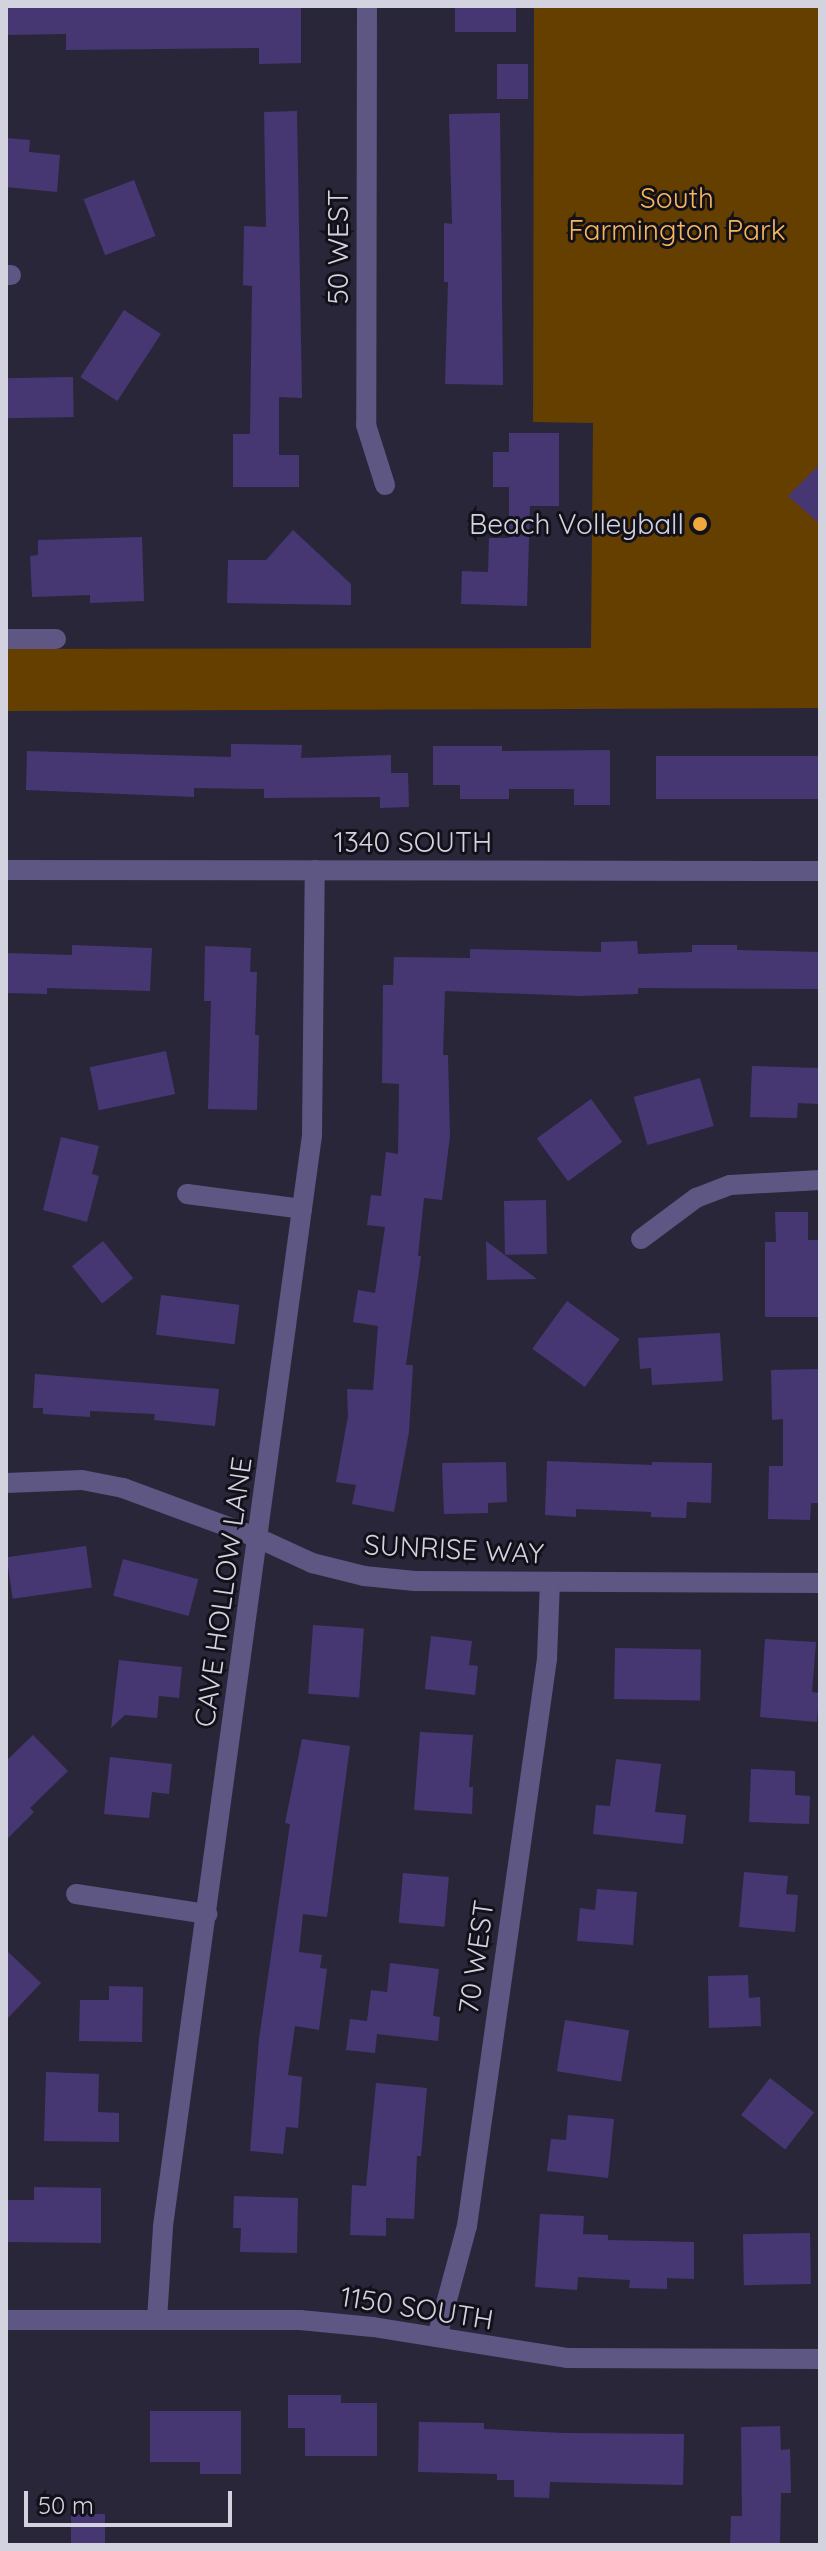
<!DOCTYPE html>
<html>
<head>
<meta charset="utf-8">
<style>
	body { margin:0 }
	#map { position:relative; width:826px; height:2551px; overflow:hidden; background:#2a263a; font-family:Quicksand,sans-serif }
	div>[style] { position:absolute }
	.green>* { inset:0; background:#653f00 }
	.building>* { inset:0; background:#463773; transform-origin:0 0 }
	.minor>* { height:20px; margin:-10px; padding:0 10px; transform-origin:10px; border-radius:10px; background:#5e5683 }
	.dots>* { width:22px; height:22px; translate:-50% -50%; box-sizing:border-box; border:4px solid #121119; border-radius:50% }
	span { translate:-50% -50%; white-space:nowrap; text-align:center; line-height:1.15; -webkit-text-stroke:6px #121119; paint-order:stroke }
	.park-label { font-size:28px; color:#f7b55c }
	.street-label { font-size:28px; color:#d3d2df }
	.poi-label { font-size:28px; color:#d3d2df }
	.right { translate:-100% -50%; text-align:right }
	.frame { position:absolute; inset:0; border:8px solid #d3d2df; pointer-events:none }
	.scale { position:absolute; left:24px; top:2491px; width:208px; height:36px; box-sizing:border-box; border:4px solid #d3d2df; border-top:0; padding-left:10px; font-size:24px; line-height:28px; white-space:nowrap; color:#d3d2df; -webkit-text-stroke:6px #121119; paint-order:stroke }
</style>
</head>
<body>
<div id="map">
	<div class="green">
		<i style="clip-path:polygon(534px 6px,820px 6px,820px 708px,6px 711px,6px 649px,591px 648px,593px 423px,533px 422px)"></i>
	</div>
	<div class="building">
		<i style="clip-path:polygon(6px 6px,301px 6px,301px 63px,259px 64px,259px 48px,66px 50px,66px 34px,6px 35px)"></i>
		<i style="left:455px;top:6px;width:61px;height:26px"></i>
		<i style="left:497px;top:64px;width:31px;height:35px"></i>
		<i style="clip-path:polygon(297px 111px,302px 398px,279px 397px,279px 455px,299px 455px,299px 487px,233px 487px,233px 434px,250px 434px,252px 286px,243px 285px,244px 226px,266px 227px,264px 112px)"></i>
		<i style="clip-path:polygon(500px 113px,503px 385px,445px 384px,448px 282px,444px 282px,444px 223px,452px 224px,449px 114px)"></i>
		<i style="clip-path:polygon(6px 138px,30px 140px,29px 152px,60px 155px,57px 192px,6px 187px)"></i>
		<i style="left:134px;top:180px;width:60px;height:54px;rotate:69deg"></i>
		<i style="left:124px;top:310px;width:44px;height:80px;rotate:33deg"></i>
		<i style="left:73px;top:377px;width:40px;height:67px;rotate:89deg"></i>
		<i style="clip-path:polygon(509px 433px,559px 433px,559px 506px,530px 506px,527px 606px,461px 604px,462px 571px,488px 572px,489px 538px,509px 538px,509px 487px,493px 487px,493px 452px,509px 452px)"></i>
		<i style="clip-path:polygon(820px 464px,820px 524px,788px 496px)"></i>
		<i style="clip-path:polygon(293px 530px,351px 584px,351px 605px,227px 603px,228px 560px,266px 560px)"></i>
		<i style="clip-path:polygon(142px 537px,144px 601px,90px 603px,90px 595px,32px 597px,30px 556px,38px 555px,38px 540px)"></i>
		<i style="clip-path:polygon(231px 744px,302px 745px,301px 758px,391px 755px,391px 773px,408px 773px,409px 807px,380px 808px,380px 797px,264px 798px,264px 789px,194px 788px,194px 797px,26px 790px,27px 751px,231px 757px)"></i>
		<i style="clip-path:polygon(433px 746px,502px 746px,502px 751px,610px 750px,610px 805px,574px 805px,574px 789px,509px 789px,509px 799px,460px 799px,460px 785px,433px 785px)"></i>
		<i style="left:656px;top:756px;width:164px;height:43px"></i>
		<i style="clip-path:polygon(637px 941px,638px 954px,692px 952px,692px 945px,737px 945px,737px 950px,820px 952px,820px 989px,638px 988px,638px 994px,579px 996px,445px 991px,443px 1055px,448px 1055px,450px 1136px,442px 1200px,424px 1198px,418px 1256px,421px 1256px,406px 1365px,413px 1365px,409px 1432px,394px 1512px,352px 1504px,356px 1485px,336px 1482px,348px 1416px,347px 1389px,373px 1390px,378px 1326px,353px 1322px,358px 1290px,375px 1293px,385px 1227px,367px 1225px,371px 1195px,381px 1196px,386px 1152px,398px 1154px,399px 1084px,382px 1083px,383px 985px,393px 985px,394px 957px,470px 958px,470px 949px,601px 952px,601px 942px)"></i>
		<i style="clip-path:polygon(72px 945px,152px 948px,150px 991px,47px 988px,47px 994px,6px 993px,6px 953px,72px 955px)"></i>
		<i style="clip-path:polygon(205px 946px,251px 948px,250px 972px,257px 972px,255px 1035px,259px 1035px,257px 1110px,208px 1109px,211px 1001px,204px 1001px)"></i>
		<i style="left:166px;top:1051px;width:44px;height:78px;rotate:78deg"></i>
		<i style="clip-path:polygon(752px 1066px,819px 1068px,818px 1104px,798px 1103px,797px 1118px,750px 1117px)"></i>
		<i style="left:700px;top:1078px;width:50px;height:69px;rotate:74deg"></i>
		<i style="left:591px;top:1099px;width:53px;height:67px;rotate:54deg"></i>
		<i style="clip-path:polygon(61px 1137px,99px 1146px,92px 1174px,99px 1176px,87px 1222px,43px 1210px)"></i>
		<i style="left:546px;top:1200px;width:54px;height:42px;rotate:89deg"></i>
		<i style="clip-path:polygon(775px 1212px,808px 1212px,808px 1240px,818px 1240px,820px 1317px,765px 1317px,765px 1242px,776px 1242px)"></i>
		<i style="left:103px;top:1241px;width:48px;height:40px;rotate:51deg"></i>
		<i style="clip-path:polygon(486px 1241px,537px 1279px,487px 1280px)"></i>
		<i style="left:161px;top:1295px;width:79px;height:40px;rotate:7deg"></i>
		<i style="left:567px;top:1301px;width:65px;height:59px;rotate:36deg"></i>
		<i style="clip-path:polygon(720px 1333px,723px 1381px,652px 1385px,651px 1368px,640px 1369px,638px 1338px)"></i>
		<i style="clip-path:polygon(820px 1369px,820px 1503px,811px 1503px,810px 1520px,768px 1519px,769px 1466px,783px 1466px,783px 1419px,772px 1420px,771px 1370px)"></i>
		<i style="clip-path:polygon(35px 1374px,219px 1389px,215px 1426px,154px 1420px,155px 1414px,90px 1411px,90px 1417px,43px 1414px,43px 1408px,33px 1408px)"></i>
		<i style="clip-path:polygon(547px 1461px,652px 1465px,652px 1462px,712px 1463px,711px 1503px,687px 1502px,686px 1518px,651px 1517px,651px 1512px,576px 1509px,576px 1517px,545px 1515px)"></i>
		<i style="clip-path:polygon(506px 1462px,507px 1502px,488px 1503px,488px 1513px,444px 1514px,442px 1463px)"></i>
		<i style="left:86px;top:1546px;width:42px;height:80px;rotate:82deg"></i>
		<i style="left:123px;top:1559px;width:78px;height:38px;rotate:15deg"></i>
		<i style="left:313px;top:1625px;width:51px;height:69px;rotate:4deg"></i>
		<i style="clip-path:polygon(431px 1636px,472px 1641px,469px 1665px,478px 1666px,475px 1695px,425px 1689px)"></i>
		<i style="clip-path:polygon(765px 1639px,816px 1642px,812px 1692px,819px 1693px,817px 1722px,760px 1717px)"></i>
		<i style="left:615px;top:1648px;width:86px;height:51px;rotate:1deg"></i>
		<i style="clip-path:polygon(119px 1660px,182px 1667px,179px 1698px,159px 1696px,157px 1718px,125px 1715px,111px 1728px)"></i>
		<i style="clip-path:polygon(420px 1732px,473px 1735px,469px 1787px,473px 1787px,472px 1814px,414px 1810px)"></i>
		<i style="clip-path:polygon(33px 1735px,68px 1771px,30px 1808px,34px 1812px,6px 1840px,6px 1761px)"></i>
		<i style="clip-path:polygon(302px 1739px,350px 1746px,327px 1917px,303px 1914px,299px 1952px,322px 1955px,320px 1968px,327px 1969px,319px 2030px,295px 2026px,288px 2075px,302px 2077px,298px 2128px,286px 2127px,283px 2154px,250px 2151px,259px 2039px,290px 1824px,285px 1823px)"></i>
		<i style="clip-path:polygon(110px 1757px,172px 1764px,169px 1794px,152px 1792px,149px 1818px,104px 1814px)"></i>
		<i style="clip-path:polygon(616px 1759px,661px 1764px,655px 1812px,686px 1815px,683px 1844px,593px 1834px,596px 1805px,610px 1806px)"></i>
		<i style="clip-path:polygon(751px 1769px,795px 1771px,795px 1795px,810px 1796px,809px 1824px,749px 1822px)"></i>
		<i style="clip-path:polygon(744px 1872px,788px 1876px,786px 1894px,798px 1895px,795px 1932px,739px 1927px)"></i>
		<i style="left:403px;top:1873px;width:46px;height:50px;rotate:5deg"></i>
		<i style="clip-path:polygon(597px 1889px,637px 1892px,633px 1945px,577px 1941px,580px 1908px,595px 1910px)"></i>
		<i style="clip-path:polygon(6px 1950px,41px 1983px,6px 2020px)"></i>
		<i style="clip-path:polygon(390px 1963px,439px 1969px,433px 2016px,440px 2017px,438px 2041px,377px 2034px,375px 2053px,346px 2050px,350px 2019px,367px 2021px,371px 1990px,387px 1992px)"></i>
		<i style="clip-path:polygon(748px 1975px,749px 1998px,760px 1997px,761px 2026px,709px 2028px,708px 1976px)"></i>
		<i style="clip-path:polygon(109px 1986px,143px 1987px,142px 2042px,79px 2041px,80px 2000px,109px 2000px)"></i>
		<i style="left:565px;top:2020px;width:65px;height:52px;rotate:9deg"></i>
		<i style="clip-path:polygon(46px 2072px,99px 2074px,98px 2112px,119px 2113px,119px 2142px,44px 2141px)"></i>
		<i style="left:770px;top:2078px;width:56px;height:47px;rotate:38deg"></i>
		<i style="clip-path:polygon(376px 2083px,427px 2088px,421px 2156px,417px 2156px,414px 2219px,386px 2218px,386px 2236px,350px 2235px,352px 2185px,366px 2186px)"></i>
		<i style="clip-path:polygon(568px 2115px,614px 2119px,608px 2178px,547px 2171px,551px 2139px,566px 2140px)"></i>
		<i style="clip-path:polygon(34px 2187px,101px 2188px,101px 2243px,6px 2242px,6px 2200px,34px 2200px)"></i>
		<i style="clip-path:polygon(234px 2196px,298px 2198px,297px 2253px,240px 2252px,241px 2228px,233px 2228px)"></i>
		<i style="clip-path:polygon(540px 2214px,584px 2216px,583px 2234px,608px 2235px,608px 2240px,694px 2242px,694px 2279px,667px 2278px,667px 2289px,629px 2288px,630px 2280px,578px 2277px,577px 2290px,535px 2287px)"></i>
		<i style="left:810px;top:2233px;width:51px;height:67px;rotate:89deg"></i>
		<i style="clip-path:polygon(288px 2395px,341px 2395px,341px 2403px,377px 2403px,377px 2456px,305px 2456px,305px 2428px,288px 2428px)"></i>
		<i style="clip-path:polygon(150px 2411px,241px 2411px,241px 2474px,200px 2474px,200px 2462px,150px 2462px)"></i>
		<i style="clip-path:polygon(419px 2422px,484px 2423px,484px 2429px,563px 2433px,684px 2434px,683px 2485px,550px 2482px,549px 2498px,514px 2497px,514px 2480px,497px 2480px,497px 2474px,418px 2472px)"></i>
		<i style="clip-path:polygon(780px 2426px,781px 2450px,790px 2449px,791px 2493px,781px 2493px,780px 2545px,730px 2545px,731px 2516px,742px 2516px,741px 2427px)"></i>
		<i style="left:71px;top:2514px;width:34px;height:31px"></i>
	</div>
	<div class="minor">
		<i style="left:367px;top:6px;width:419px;rotate:90.1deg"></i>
		<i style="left:366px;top:425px;width:63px;rotate:72.4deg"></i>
		<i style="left:6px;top:275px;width:5px"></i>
		<i style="left:6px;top:639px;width:50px"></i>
		<i style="left:6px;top:870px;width:814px;rotate:0.07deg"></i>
		<i style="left:187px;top:1194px;width:116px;rotate:7.4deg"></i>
		<i style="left:641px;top:1239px;width:69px;rotate:-36.7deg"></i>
		<i style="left:696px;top:1198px;width:36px;rotate:-21deg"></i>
		<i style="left:730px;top:1185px;width:90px;rotate:-3.2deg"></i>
		<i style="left:6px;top:1483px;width:76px;rotate:-2.3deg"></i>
		<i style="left:82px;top:1480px;width:42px;rotate:11deg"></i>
		<i style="left:123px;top:1488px;width:144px;rotate:20.3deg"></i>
		<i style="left:258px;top:1538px;width:60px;rotate:24.8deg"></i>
		<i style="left:312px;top:1563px;width:54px;rotate:14deg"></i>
		<i style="left:364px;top:1576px;width:51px;rotate:5.6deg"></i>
		<i style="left:415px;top:1581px;width:405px;rotate:0.3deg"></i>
		<i style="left:76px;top:1894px;width:133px;rotate:8.7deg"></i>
		<i style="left:6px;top:2320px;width:294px"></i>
		<i style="left:300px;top:2320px;width:73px;rotate:5.5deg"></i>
		<i style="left:373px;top:2327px;width:196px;rotate:9.1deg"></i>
		<i style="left:567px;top:2358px;width:253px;rotate:0.2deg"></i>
		<i style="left:157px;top:2320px;width:94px;rotate:-86.3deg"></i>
		<i style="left:163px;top:2226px;width:1101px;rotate:-82.22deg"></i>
		<i style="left:312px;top:1135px;width:265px;rotate:-89.4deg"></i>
		<i style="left:437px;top:2337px;width:115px;rotate:-74.9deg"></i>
		<i style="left:467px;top:2226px;width:573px;rotate:-81.97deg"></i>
		<i style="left:547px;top:1659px;width:77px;rotate:-87.8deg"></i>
	</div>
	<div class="dots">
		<i style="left:700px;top:524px;background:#efa73e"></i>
	</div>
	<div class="park-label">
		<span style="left:677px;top:214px">South<br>Farmington Park</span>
	</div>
	<div class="street-label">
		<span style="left:338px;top:247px;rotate:-90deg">50 WEST</span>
		<span style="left:413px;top:842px">1340 SOUTH</span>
		<span style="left:454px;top:1549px;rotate:3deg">SUNRISE WAY</span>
		<span style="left:223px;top:1592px;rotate:-82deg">CAVE HOLLOW LANE</span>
		<span style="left:476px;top:1957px;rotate:-82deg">70 WEST</span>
		<span style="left:417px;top:2308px;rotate:9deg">1150 SOUTH</span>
	</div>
	<div class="poi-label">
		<span class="right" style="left:684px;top:524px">Beach Volleyball</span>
	</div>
	<div class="frame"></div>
	<div class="scale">50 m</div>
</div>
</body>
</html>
